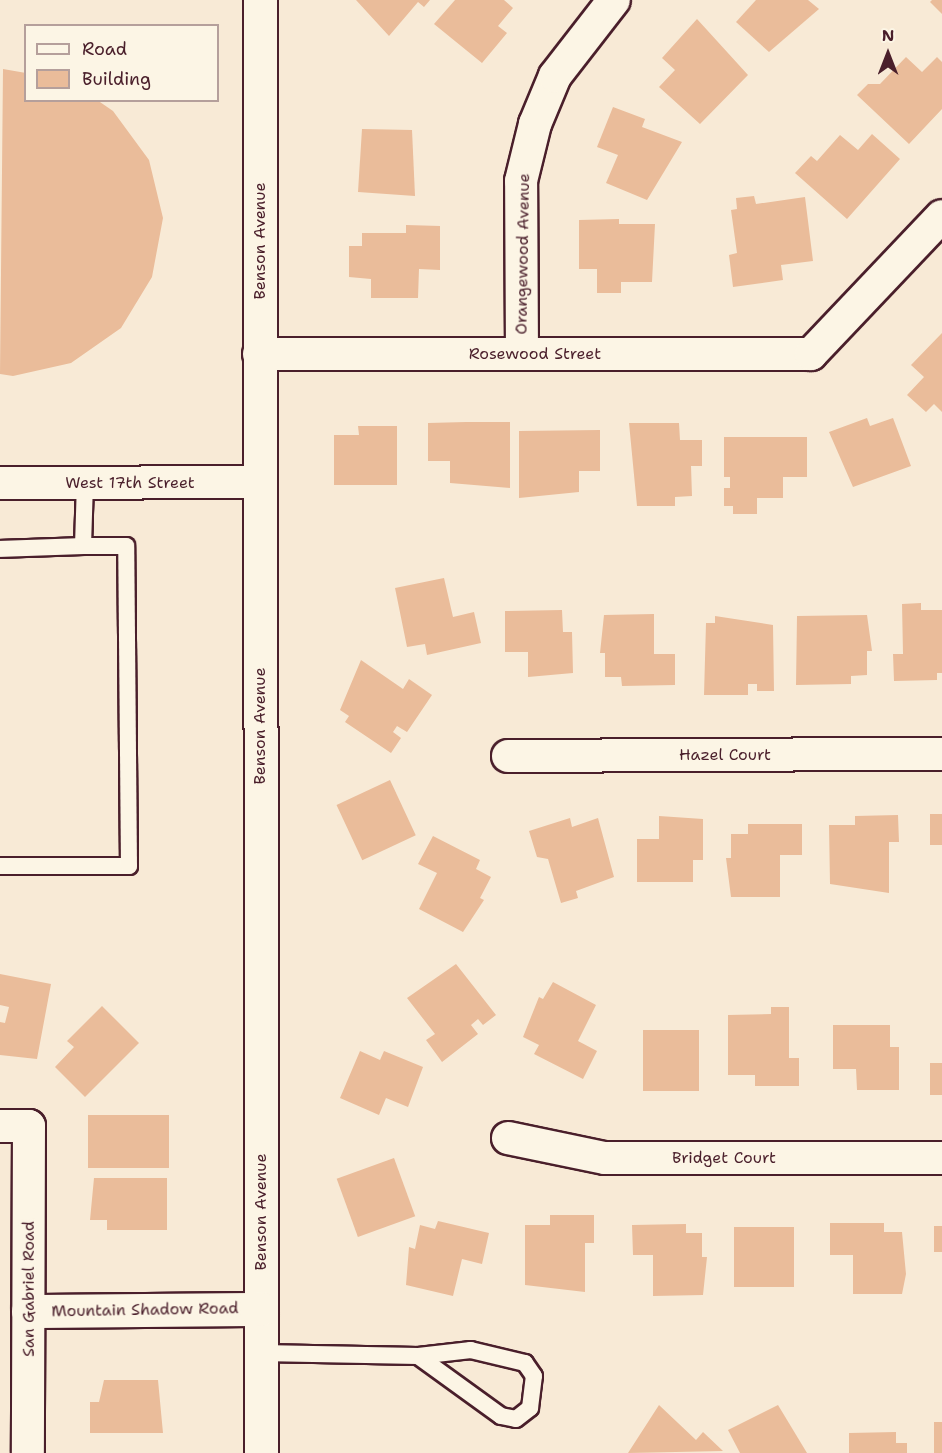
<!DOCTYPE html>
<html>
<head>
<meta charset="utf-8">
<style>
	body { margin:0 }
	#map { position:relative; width:942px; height:1453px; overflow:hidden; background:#f8ead6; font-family:"Shantell Sans",sans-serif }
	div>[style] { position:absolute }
	.building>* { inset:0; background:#eabc9a; transform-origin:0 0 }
	.roads { filter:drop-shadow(2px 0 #4a1f2b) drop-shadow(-2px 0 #4a1f2b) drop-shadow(0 2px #4a1f2b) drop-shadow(0 -2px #4a1f2b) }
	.lane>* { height:16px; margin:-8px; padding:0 8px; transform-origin:8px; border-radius:8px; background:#fcf5e5 }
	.street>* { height:32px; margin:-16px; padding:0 16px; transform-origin:16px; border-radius:16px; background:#fcf5e5 }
	.secondary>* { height:33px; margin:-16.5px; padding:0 16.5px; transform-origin:16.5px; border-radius:16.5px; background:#fcf5e5 }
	span { translate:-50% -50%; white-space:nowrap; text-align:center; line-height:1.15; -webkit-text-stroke:5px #fcf5e5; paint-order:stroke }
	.street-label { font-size:16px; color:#4a1f2b }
	.legend { position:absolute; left:24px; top:24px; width:195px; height:78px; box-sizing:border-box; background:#fcf5e5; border:2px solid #b59f9b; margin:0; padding:8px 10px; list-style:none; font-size:18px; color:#4a1f2b }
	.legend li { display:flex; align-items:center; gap:12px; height:30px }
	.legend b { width:30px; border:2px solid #b59f9b }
	.north { position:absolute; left:858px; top:24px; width:60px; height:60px; -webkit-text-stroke:4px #fcf5e5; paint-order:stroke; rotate:0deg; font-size:16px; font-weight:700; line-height:24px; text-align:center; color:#4a1f2b }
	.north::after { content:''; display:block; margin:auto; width:21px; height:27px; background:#4a1f2b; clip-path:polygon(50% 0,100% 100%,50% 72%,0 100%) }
</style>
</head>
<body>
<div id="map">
	<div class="building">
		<i style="clip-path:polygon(356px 0,430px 0,424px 7px,418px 2px,389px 36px)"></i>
		<i style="clip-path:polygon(455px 0,504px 0,513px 8px,498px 26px,507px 33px,482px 63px,434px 24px)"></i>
		<i style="clip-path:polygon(756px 0,808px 0,819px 9px,769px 52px,736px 22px)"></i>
		<i style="clip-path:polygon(932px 0,942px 0,942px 14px,930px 2px)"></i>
		<i style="clip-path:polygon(697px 19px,748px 75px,700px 124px,659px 87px,675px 70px,662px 58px)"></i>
		<i style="clip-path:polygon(906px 57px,922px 72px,937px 57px,942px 62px,942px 109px,909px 144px,857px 95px,868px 84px,880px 84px)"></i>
		<i style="clip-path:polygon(3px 69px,26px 73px,26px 100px,97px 100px,113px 111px,149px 160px,163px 218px,152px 277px,121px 328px,71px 363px,13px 376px,0 374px)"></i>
		<i style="clip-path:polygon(613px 107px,645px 119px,642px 127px,682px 142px,647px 200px,606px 183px,618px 155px,597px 147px)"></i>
		<i style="clip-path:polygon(362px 129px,412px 130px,415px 196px,358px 192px)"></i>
		<i style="clip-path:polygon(872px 134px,900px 159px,847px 219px,795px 173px,811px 156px,817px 161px,840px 135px,858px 150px)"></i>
		<i style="clip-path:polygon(754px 196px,756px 204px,805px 197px,813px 261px,781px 265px,783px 280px,733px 287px,729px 255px,737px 253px,731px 210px,737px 209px,736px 198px)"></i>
		<i style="clip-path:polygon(619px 219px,619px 224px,655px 224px,652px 282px,621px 282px,621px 293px,597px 293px,597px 269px,579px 269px,579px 220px)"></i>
		<i style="clip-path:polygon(406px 225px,440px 226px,440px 270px,419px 269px,418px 298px,371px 298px,371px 279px,349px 277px,349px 246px,362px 246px,362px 233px,406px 233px)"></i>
		<i style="clip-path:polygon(942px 333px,942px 412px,934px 404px,926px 412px,907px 395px,924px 377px,911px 365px)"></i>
		<i style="clip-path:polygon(867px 418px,870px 426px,893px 418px,911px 466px,853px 487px,829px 432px)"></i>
		<i style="clip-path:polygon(466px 422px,510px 422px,510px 488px,450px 483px,450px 461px,428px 461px,428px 423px)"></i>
		<i style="clip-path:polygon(629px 423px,679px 423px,680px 440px,702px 440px,702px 466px,691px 466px,692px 496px,675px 497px,675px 506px,637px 506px)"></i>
		<i style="clip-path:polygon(358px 426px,397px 426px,397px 485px,334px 485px,334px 435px,359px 435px)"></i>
		<i style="clip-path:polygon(600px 430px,600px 471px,579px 471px,579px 492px,519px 498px,519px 431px)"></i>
		<i style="clip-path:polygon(724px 437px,807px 437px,807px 477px,783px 477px,783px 498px,757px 498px,757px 514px,733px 514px,733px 506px,724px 506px,724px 488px,730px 488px,730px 477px,724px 477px)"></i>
		<i style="clip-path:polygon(444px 578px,453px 617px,474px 612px,481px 643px,427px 655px,425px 644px,407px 647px,395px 588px)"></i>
		<i style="clip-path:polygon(921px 603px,921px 610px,942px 610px,942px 673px,937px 673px,937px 680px,894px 681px,893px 654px,903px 654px,902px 604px)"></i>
		<i style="clip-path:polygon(562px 610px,563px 632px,572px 632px,573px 673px,528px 677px,528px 652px,505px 652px,505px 611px)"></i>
		<i style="clip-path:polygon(654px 614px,654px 654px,675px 654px,675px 685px,622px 686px,621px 677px,605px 677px,605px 653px,600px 653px,604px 615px)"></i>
		<i style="clip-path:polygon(867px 615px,872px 651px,867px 651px,867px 675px,851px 676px,851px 684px,796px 685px,797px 616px)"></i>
		<i style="clip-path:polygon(715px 616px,773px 625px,774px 691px,757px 691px,757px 684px,748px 684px,748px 695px,704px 695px,706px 623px,715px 623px)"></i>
		<i style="clip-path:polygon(361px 660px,403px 689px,409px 679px,432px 695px,407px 732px,397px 726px,393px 732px,401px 738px,391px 753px,345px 722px,349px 716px,340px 710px)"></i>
		<i style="left:390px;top:780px;width:61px;height:59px;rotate:65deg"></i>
		<i style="left:930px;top:814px;width:12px;height:31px"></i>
		<i style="clip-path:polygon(898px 815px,899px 842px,889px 842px,889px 893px,830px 884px,829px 825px,855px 825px,855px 816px)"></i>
		<i style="clip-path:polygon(659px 816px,703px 819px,703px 860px,693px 860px,693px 882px,637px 882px,637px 839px,659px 839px)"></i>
		<i style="clip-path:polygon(570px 818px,572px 827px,598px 818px,614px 877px,576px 891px,578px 898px,561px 903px,548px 859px,537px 857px,529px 831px)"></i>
		<i style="clip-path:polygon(748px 824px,802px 824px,802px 855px,780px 855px,780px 897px,731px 897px,726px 858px,731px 858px,731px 834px,748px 834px)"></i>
		<i style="clip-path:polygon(433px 836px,480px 860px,476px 869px,491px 877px,480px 898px,484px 900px,463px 932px,419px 909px,437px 873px,418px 864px)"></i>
		<i style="clip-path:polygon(456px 964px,496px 1015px,483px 1025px,478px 1019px,471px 1025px,478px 1034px,442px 1062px,426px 1040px,435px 1034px,407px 998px)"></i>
		<i style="clip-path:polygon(0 974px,51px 984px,37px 1059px,0 1055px,0 1022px,5px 1023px,9px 1007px,0 1005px)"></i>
		<i style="clip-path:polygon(553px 982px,596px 1005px,578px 1041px,597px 1051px,583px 1079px,534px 1054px,539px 1045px,523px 1037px,539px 997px,543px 999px)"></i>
		<i style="clip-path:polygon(102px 1006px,139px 1043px,85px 1097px,55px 1067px,74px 1047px,67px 1041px)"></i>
		<i style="clip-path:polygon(771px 1007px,789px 1007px,789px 1058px,799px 1058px,799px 1086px,755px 1086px,755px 1075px,728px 1075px,728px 1015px,771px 1014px)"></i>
		<i style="clip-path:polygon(833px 1025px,890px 1025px,890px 1047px,899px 1047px,899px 1090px,857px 1090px,856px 1069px,833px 1069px)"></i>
		<i style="left:643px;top:1030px;width:56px;height:61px"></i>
		<i style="clip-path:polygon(360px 1051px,380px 1060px,384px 1051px,423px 1067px,408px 1107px,386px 1098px,379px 1115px,340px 1098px)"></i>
		<i style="left:930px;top:1063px;width:12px;height:32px"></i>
		<i style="left:88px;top:1115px;width:81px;height:53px"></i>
		<i style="left:394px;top:1158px;width:62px;height:61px;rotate:70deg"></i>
		<i style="clip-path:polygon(94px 1178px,167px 1178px,167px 1230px,107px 1230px,107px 1220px,90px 1220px)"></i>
		<i style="clip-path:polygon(550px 1215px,594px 1215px,594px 1243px,585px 1243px,585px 1292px,525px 1285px,525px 1225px,550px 1225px)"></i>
		<i style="clip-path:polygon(438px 1221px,489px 1233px,482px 1264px,462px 1259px,453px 1296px,406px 1285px,409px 1247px,415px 1249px,420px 1225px,435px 1229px)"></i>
		<i style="clip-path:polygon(830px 1223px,884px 1223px,884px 1232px,902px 1232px,906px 1274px,902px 1294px,853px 1294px,853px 1255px,830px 1255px)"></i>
		<i style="clip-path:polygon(686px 1224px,686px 1233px,702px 1233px,702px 1257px,707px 1257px,703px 1295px,653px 1296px,653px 1255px,633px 1255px,632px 1225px)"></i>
		<i style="left:934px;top:1226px;width:8px;height:26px"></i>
		<i style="left:734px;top:1227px;width:60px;height:60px"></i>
		<i style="clip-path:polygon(104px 1380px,158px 1380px,163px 1433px,90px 1433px,90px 1402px,99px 1402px)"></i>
		<i style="clip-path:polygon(659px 1405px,696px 1440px,703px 1432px,723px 1451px,628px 1453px)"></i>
		<i style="clip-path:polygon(778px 1405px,807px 1453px,740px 1453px,728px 1430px)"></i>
		<i style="left:934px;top:1422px;width:8px;height:31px"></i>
		<i style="clip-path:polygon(896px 1432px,896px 1443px,907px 1443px,907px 1453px,849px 1453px,849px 1433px)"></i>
	</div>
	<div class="roads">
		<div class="lane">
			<i style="left:0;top:549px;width:83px;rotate:-2.1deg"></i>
			<i style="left:0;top:866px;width:129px"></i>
			<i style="left:129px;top:866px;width:320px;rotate:-90.5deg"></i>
			<i style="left:126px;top:546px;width:43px;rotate:180deg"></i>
			<i style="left:83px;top:546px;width:64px;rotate:-88.2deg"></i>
			<i style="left:261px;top:1353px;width:157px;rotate:1.1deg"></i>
			<i style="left:418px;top:1356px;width:102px;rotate:35.9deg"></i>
			<i style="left:501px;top:1416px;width:15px;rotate:11deg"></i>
			<i style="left:516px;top:1419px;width:18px;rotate:-38deg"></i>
			<i style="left:530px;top:1408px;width:32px;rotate:-83deg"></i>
			<i style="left:534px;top:1376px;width:16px;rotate:-125deg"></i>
			<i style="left:525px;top:1363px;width:56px;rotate:-166.5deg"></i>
			<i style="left:471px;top:1350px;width:53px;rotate:173.5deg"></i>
		</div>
		<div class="street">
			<i style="left:259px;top:354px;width:552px"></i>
			<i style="left:811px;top:354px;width:190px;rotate:-46.5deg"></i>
			<i style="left:522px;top:354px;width:173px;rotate:-90.3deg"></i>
			<i style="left:521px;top:181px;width:59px;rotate:-76.2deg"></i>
			<i style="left:535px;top:124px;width:52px;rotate:-67.4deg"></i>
			<i style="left:555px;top:76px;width:96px;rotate:-52.2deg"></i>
			<i style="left:0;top:483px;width:260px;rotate:-0.2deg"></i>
			<i style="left:508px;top:756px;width:434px;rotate:-0.3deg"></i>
			<i style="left:0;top:1126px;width:29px"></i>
			<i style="left:29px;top:1126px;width:327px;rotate:90.2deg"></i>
			<i style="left:508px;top:1138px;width:99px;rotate:11.7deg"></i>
			<i style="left:605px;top:1158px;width:337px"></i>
		</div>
		<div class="secondary">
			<i style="left:260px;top:0;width:1453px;rotate:89.96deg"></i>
			<i style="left:28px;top:1311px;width:233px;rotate:-0.5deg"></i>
		</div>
	</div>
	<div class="street-label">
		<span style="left:260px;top:241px;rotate:-90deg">Benson Avenue</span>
		<span style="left:523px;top:254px;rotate:-89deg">Orangewood Avenue</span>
		<span style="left:535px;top:354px">Rosewood Street</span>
		<span style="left:130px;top:483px">West 17th Street</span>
		<span style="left:260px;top:726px;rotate:-90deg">Benson Avenue</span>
		<span style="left:725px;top:755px">Hazel Court</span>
		<span style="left:724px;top:1158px">Bridget Court</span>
		<span style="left:261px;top:1212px;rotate:-90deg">Benson Avenue</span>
		<span style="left:29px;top:1289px;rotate:-90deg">San Gabriel Road</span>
		<span style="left:145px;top:1310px;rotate:-1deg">Mountain Shadow Road</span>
	</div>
	<ul class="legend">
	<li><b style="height:8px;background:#fcf5e5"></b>Road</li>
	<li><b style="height:16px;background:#eabc9a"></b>Building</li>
	</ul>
	<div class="north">N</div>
</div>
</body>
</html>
